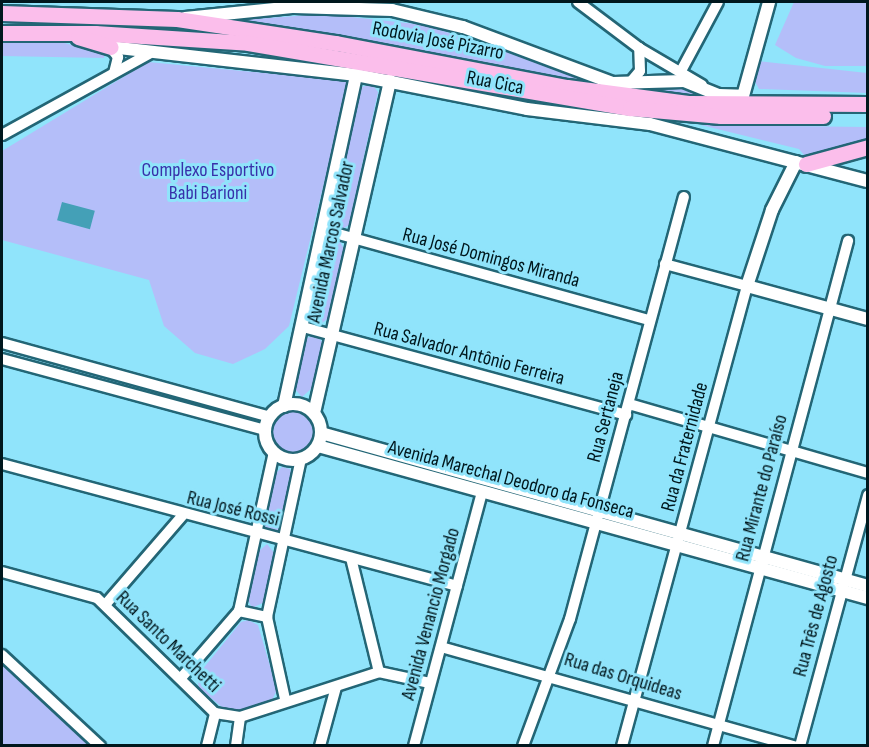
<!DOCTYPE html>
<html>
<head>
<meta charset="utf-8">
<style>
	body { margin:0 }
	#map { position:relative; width:869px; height:747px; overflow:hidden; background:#90e4fb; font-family:"Sofia Sans Condensed",sans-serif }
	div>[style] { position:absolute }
	.green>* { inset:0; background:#b4bef9 }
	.round { border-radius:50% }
	.water>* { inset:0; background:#44a0b7; transform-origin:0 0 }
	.roads { filter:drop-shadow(2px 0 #236676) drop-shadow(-2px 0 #236676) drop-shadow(0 2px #236676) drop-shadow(0 -2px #236676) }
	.minor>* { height:10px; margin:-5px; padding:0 5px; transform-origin:5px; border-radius:5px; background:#fff }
	.tertiary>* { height:12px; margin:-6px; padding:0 6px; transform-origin:6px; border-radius:6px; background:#fff }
	.tertiary>.ring { margin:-6px; padding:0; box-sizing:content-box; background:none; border:12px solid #fff; border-radius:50% }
	.primary>* { height:15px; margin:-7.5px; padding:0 7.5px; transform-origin:7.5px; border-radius:7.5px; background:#fbbeeb }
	span { translate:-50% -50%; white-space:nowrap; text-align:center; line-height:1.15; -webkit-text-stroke:6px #90e4fb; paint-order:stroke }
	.street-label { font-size:20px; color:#00171d }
	.park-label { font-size:20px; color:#3831aa }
	.frame { position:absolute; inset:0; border:3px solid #00171d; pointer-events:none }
</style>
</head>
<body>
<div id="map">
	<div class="green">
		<i style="clip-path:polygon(794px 2px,867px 2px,867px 66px,825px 66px,796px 58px,775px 45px)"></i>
		<i style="clip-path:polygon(324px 14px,425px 25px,593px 81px,638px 90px,682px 87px,704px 95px,653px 96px,238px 20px)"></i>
		<i style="clip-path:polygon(2px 41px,57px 41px,105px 54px,104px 58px,2px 56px)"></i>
		<i style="clip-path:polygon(757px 61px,867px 73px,867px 93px,759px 89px,753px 78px)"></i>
		<i style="clip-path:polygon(148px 62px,349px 81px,289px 326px,265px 349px,233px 364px,195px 353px,164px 326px,149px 280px,2px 240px,2px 151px)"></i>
		<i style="clip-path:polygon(372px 84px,378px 92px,349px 225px,341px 230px,330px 220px,358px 95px,362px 87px)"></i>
		<i style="clip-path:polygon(701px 125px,867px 127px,867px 139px,804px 155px,799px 149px)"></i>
		<i style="clip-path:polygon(329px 240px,339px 240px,344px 249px,329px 317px,319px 326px,312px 323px,310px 312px)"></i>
		<i style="clip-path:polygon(317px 336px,323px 343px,312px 388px,302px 397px,294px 388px,302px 345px,305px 338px)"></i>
		<i class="round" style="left:273px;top:411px;width:42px;height:42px"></i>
		<i style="clip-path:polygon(282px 467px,290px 469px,293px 477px,282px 527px,273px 534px,264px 525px,275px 474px)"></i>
		<i style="clip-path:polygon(267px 544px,275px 554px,265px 602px,252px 608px,248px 600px,258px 552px)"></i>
		<i style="clip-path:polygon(248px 620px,258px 625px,277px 690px,271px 702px,229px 713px,199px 688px,197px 676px,241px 622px)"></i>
		<i style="clip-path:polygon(2px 665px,3px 666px,93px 745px,2px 745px)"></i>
	</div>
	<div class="water">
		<i style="left:62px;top:202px;width:34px;height:19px;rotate:15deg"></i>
	</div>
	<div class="roads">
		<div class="minor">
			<i style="left:578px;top:2px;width:76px;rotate:37deg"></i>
			<i style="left:639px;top:48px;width:73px;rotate:30.4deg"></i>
			<i style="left:110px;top:47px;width:13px;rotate:51deg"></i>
			<i style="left:118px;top:57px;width:16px;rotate:104deg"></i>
			<i style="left:681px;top:71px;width:78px;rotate:-61.8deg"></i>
			<i style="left:629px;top:84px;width:17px;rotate:-50deg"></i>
			<i style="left:640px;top:71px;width:23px;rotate:-92deg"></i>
			<i style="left:2px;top:135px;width:168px;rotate:-28.9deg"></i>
			<i style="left:324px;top:230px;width:336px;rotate:15.5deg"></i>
			<i style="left:303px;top:327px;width:335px;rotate:15.2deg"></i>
			<i style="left:2px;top:343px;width:278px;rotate:15.4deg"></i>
			<i style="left:2px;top:359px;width:273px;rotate:15.1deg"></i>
			<i style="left:629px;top:404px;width:249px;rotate:16.1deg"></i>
			<i style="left:2px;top:464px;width:471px;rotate:15deg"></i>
			<i style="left:351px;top:558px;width:117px;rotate:76.2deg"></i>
			<i style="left:2px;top:572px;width:98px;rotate:15.3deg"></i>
			<i style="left:97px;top:598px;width:165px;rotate:44.3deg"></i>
			<i style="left:215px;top:713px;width:25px;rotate:9deg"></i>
			<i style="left:105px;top:605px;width:118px;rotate:-49.1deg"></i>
			<i style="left:239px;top:611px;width:29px;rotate:12deg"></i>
			<i style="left:441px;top:647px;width:367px;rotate:15.7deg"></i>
			<i style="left:2px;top:655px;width:134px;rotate:42.9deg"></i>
			<i style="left:181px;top:678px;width:89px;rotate:-49.1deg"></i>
			<i style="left:239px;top:611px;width:163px;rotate:-77.6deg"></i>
			<i style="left:285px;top:699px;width:84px;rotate:-102.4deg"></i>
			<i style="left:267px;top:617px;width:162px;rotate:-77.9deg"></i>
			<i style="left:240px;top:717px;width:146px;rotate:-17.9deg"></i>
			<i style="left:379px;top:672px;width:52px;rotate:12.2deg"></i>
			<i style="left:207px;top:746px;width:34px;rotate:-76deg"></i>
			<i style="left:236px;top:746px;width:29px;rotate:-82deg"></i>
			<i style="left:320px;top:746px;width:61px;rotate:-74.8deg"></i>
			<i style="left:414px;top:746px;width:263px;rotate:-75deg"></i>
			<i style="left:523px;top:746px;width:135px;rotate:-69.7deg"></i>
			<i style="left:570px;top:619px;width:437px;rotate:-74.9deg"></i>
			<i style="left:622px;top:746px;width:477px;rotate:-74.8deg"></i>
			<i style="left:747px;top:286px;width:85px;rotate:-165deg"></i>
			<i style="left:713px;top:746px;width:523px;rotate:-75.03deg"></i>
			<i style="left:800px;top:746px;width:260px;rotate:-74.8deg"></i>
		</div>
		<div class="tertiary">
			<i style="left:185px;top:18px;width:110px;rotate:-5.8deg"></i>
			<i style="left:294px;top:7px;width:98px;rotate:1.8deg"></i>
			<i style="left:392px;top:10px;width:73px;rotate:13.5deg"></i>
			<i style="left:463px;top:27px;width:160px;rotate:20.5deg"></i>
			<i style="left:613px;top:83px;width:71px;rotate:-1.6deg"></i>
			<i style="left:684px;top:81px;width:38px;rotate:22deg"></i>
			<i style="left:719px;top:95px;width:24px;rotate:2deg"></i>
			<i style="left:743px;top:96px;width:98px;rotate:-74.5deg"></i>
			<i style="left:110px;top:47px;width:248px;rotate:6.5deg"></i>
			<i style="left:356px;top:75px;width:174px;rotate:11.2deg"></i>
			<i style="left:527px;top:109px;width:124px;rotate:7deg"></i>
			<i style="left:650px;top:124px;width:225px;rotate:14.7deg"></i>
			<i style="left:796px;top:162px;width:54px;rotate:116.6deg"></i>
			<i style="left:772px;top:210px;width:80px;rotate:108.2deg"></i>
			<i style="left:747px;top:286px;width:125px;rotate:15.3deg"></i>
			<i class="ring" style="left:265px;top:404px;width:44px;height:44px"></i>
			<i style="left:284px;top:406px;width:339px;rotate:-77.7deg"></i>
			<i style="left:314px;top:413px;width:341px;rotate:-77.1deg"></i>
			<i style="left:321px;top:433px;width:568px;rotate:15.63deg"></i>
			<i style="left:318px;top:446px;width:571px;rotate:15.45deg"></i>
		</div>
		<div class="primary">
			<i style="left:2px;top:13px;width:175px;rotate:2deg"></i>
			<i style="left:177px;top:19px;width:161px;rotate:8.6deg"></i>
			<i style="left:336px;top:43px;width:235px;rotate:10.8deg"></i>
			<i style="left:567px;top:87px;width:122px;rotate:7.5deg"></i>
			<i style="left:688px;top:103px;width:180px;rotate:0.3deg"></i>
			<i style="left:2px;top:33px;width:93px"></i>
			<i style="left:95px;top:33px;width:153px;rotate:3.7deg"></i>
			<i style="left:248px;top:43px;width:387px;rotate:9.7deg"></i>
			<i style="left:630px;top:108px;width:91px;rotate:5deg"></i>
			<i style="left:721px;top:116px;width:102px"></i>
			<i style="left:78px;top:37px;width:34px;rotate:17deg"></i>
			<i style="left:806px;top:164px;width:64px;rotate:-15.3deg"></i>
		</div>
	</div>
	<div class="street-label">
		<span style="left:438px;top:41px;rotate:11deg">Rodovia José Pizarro</span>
		<span style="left:495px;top:83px;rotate:11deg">Rua Cica</span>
		<span style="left:331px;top:242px;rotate:-78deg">Avenida Marcos Salvador</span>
		<span style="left:491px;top:258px;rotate:15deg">Rua José Domingos Miranda</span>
		<span style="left:469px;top:354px;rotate:15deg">Rua Salvador Antônio Ferreira</span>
		<span style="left:606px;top:417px;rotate:-75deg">Rua Sertaneja</span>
		<span style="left:685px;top:447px;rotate:-75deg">Rua da Fraternidade</span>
		<span style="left:511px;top:480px;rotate:15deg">Avenida Marechal Deodoro da Fonseca</span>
		<span style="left:762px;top:488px;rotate:-75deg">Rua Mirante do Paraíso</span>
		<span style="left:233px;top:509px;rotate:14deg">Rua José Rossi</span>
		<span style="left:431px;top:614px;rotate:-75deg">Avenida Venancio Morgado</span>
		<span style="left:816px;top:616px;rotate:-75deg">Rua Três de Agosto</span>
		<span style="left:168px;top:642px;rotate:44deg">Rua Santo Marchetti</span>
		<span style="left:623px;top:677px;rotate:17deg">Rua das Orquideas</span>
	</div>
	<div class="park-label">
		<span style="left:208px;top:182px">Complexo Esportivo<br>Babi Barioni</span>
	</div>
	<div class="frame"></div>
</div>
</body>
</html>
